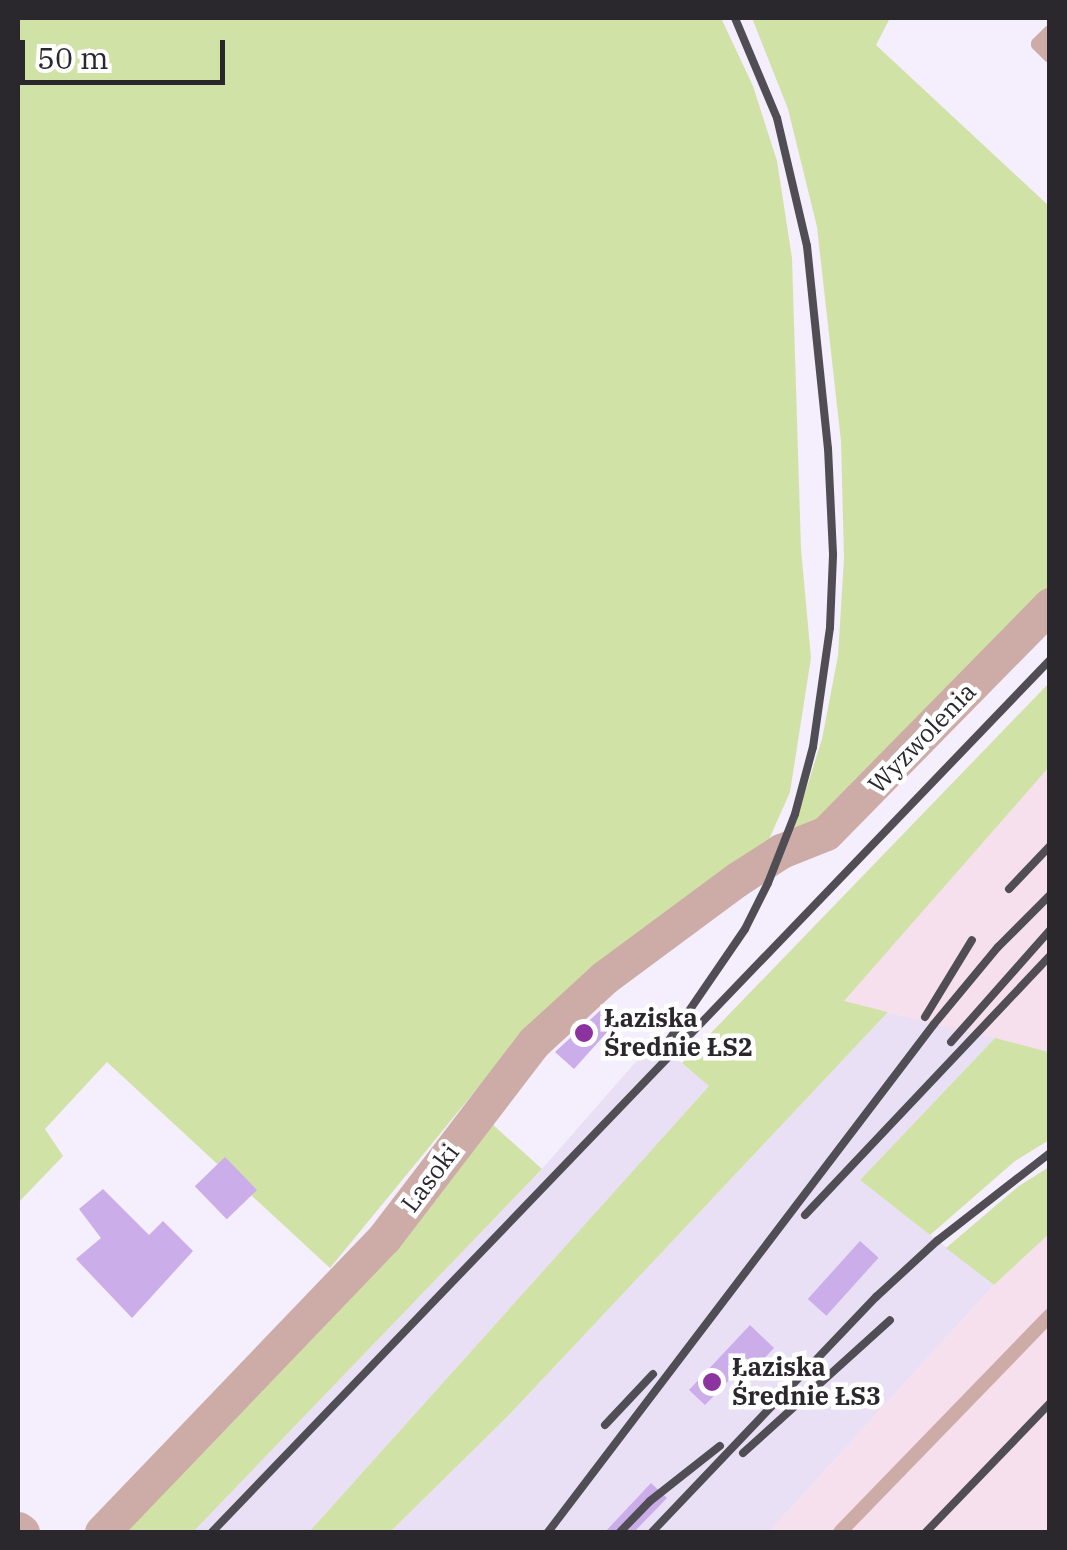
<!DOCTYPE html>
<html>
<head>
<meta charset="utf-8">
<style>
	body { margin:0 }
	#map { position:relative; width:1067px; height:1550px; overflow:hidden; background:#f4eefd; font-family:"IBM Plex Serif",serif }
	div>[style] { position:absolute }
	.built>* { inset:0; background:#e9e0f6 }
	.industrial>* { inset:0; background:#f7e0ed }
	.green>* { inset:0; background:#d1e2a7 }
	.building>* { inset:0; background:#caade9; transform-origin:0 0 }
	.service>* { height:14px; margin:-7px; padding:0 7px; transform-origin:7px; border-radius:7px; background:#cdaca8 }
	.tertiary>* { height:35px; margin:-17.5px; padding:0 17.5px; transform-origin:17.5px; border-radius:17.5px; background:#cdaca8 }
	.rail>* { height:8px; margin:-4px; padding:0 4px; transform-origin:4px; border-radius:4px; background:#504d54 }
	.dots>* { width:28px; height:28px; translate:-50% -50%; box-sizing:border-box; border:5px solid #fff; border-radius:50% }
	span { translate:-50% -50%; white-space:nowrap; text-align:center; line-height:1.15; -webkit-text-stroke:9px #fff; paint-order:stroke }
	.street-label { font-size:25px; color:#2a282d }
	.poi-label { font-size:25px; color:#2a282d; font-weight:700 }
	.left { translate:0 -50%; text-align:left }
	.frame { position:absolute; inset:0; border:20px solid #2a282d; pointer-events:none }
	.scale { position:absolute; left:20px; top:40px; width:205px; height:45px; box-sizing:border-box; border:5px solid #2a282d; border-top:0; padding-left:12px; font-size:30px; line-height:35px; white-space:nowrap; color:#2a282d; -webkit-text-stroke:8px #fff; paint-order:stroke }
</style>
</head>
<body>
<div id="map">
	<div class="built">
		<i style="clip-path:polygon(888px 1012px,995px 1038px,860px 1180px,994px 1285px,769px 1532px,390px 1532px,507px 1417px)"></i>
		<i style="clip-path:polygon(654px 1041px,710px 1085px,309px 1532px,193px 1532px,542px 1169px)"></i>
	</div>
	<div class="industrial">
		<i style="clip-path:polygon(1049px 767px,1049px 1052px,843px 1001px)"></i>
		<i style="clip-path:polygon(1049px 1234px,1049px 1532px,769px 1532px,994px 1285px)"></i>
	</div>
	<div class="green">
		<i style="clip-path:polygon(18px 18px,721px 18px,753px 86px,777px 161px,792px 258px,801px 549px,811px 658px,790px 792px,767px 844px,531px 1023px,330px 1268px,107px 1062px,45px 1129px,63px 1156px,18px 1203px)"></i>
		<i style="clip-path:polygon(752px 18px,890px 18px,876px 45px,1050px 207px,1049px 590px,820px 822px,793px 831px,822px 739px,838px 656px,844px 558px,841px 441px,817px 227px,788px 109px)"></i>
		<i style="clip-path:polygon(1049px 683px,1049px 767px,844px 1001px,888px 1012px,507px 1417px,390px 1532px,309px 1532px,709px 1086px,682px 1063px)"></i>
		<i style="clip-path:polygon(995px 1038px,1049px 1052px,1049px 1140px,1015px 1161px,930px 1235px,860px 1180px)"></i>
		<i style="clip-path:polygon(491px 1123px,542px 1169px,193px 1532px,124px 1532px)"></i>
		<i style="clip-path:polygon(1049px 1167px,1049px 1234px,994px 1285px,946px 1248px,1019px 1186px)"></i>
	</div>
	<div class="building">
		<i style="clip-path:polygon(604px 1007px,619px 1019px,574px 1069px,555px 1052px)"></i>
		<i style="left:225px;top:1157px;width:46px;height:42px;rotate:46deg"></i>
		<i style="clip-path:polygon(103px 1189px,149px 1235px,163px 1221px,193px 1251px,132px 1318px,76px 1259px,101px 1238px,79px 1209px)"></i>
		<i style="left:860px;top:1241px;width:25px;height:78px;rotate:42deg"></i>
		<i style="clip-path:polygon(750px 1325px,774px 1348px,742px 1382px,734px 1375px,705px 1405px,689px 1390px)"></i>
		<i style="clip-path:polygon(651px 1483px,667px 1498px,634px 1532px,605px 1532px)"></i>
	</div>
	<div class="service">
		<i style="left:1050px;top:32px;width:17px;rotate:135deg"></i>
		<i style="left:1038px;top:44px;width:17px;rotate:45deg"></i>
		<i style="left:840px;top:1532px;width:302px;rotate:-45.9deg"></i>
	</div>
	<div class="tertiary">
		<i style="left:18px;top:1529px;width:5px;rotate:37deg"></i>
		<i style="left:102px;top:1532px;width:407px;rotate:-46.2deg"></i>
		<i style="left:384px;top:1238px;width:247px;rotate:-52.6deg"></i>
		<i style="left:534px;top:1042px;width:96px;rotate:-42.5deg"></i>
		<i style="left:605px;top:977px;width:163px;rotate:-36.5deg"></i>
		<i style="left:736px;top:880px;width:54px;rotate:-32.8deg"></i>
		<i style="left:781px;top:851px;width:48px;rotate:-21.8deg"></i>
		<i style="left:826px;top:833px;width:320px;rotate:-45.5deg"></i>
	</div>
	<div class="rail">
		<i style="left:1009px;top:889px;width:59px;rotate:-46.4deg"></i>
		<i style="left:925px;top:1017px;width:90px;rotate:-58.6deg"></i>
		<i style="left:951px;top:1042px;width:149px;rotate:-48.5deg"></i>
		<i style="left:667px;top:1043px;width:138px;rotate:-55.6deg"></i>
		<i style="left:745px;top:929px;width:51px;rotate:-63.4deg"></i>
		<i style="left:768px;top:883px;width:74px;rotate:-68.6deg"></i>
		<i style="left:795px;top:814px;width:69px;rotate:-75deg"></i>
		<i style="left:813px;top:747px;width:121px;rotate:-81.9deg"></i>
		<i style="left:830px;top:627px;width:73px;rotate:-87.6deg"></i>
		<i style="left:833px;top:554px;width:105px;rotate:-92.7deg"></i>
		<i style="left:828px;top:449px;width:204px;rotate:-95.9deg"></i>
		<i style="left:807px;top:246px;width:131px;rotate:-103.2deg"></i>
		<i style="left:777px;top:118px;width:108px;rotate:-112.8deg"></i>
		<i style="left:805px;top:1215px;width:357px;rotate:-46.6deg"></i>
		<i style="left:605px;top:1425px;width:70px;rotate:-46.7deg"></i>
		<i style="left:743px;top:1453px;width:198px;rotate:-42.1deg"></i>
		<i style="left:212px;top:1532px;width:1209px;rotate:-46.14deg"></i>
		<i style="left:548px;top:1532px;width:638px;rotate:-52.77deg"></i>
		<i style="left:934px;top:1024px;width:100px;rotate:-50.3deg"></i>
		<i style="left:998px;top:947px;width:74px;rotate:-45deg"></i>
		<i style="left:620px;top:1532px;width:43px;rotate:-45.9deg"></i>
		<i style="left:650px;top:1501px;width:89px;rotate:-38.2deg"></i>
		<i style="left:652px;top:1532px;width:325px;rotate:-46.4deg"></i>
		<i style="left:876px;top:1297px;width:83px;rotate:-42.6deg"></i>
		<i style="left:937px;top:1241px;width:143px;rotate:-37.9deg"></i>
		<i style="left:926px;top:1532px;width:179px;rotate:-46.1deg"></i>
	</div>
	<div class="dots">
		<i style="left:584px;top:1033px;background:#8d339f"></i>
		<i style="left:712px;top:1382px;background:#8d339f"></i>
	</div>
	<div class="street-label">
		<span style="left:922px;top:738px;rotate:-46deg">Wyzwolenia</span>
		<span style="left:430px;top:1178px;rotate:-53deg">Lasoki</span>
	</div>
	<div class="poi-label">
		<span class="left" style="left:604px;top:1033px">Łaziska<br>Średnie ŁS2</span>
		<span class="left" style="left:732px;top:1382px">Łaziska<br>Średnie ŁS3</span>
	</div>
	<div class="frame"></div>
	<div class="scale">50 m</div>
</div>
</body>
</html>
